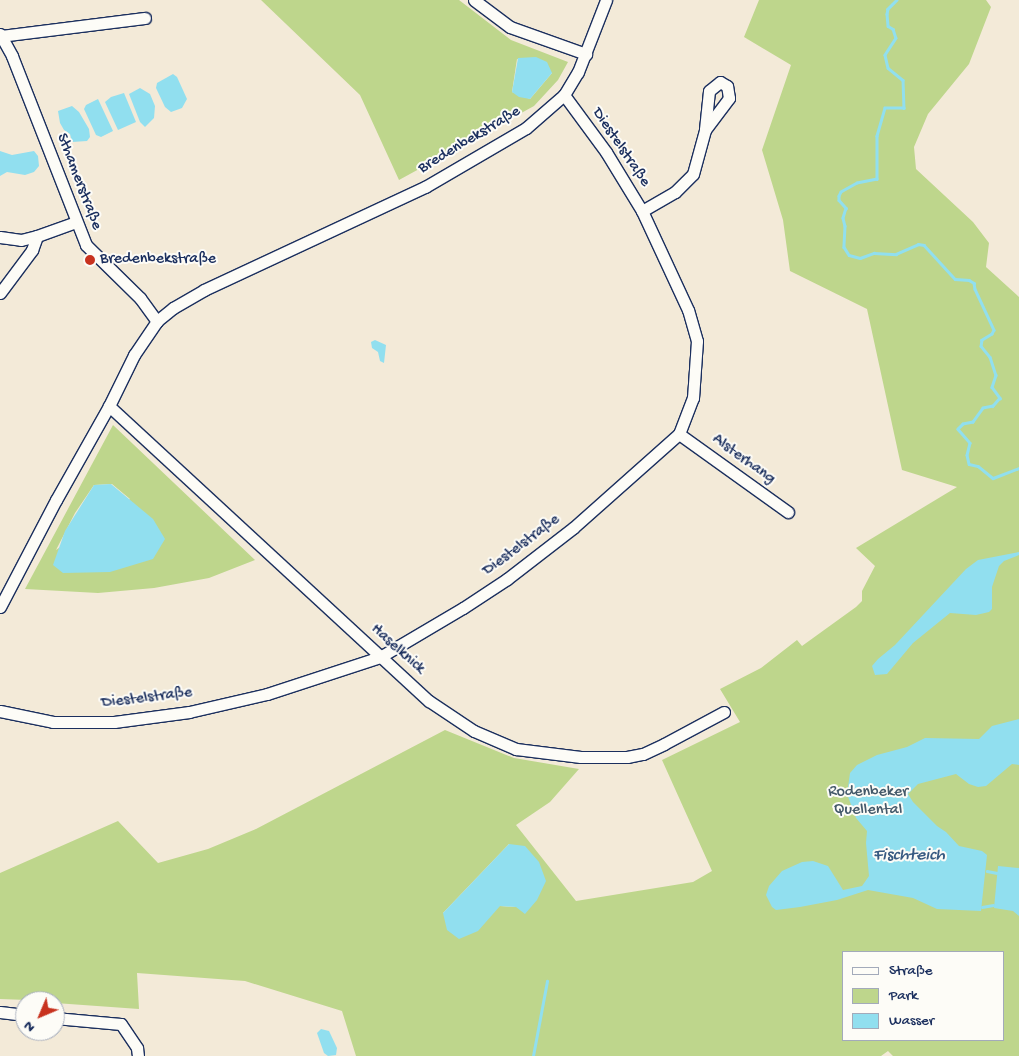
<!DOCTYPE html>
<html>
<head>
<meta charset="utf-8">
<style>
	body { margin:0 }
	#map { position:relative; width:1019px; height:1056px; overflow:hidden; background:#f3ead8; font-family:"Gochi Hand",sans-serif }
	div>[style] { position:absolute }
	.green>* { inset:0; background:#bed68c }
	.water>* { inset:0; background:#91dfef }
	.stream>* { height:2.5px; margin:-1.25px; padding:0 1.25px; transform-origin:1.25px; border-radius:1.25px; background:#91dfef }
	.roads { filter:drop-shadow(1px 0 #1b2f5e) drop-shadow(-1px 0 #1b2f5e) drop-shadow(0 1px #1b2f5e) drop-shadow(0 -1px #1b2f5e) }
	.minor>* { height:11px; margin:-5.5px; padding:0 5.5px; transform-origin:5.5px; border-radius:5.5px; background:#fdfcf7 }
	.dots>* { width:14px; height:14px; translate:-50% -50%; box-sizing:border-box; border:2px solid #fdfcf7; border-radius:50% }
	span { translate:-50% -50%; white-space:nowrap; text-align:center; line-height:1.15; -webkit-text-stroke:4px #fdfcf7; paint-order:stroke }
	.street-label { font-size:16px; color:#1b2f5e }
	.poi-label { font-size:16px; color:#1b2f5e }
	.left { translate:0 -50%; text-align:left }
	.park-label { font-size:16px; color:#44596a }
	.water-label { font-size:18px; color:#385b82; font-style:italic }
	.legend { position:absolute; left:842px; top:951px; width:162px; height:90px; box-sizing:border-box; background:#fdfcf7; border:1px solid #a3aaba; margin:0; padding:6px 9px; list-style:none; font-size:15px; color:#1b2f5e }
	.legend li { display:flex; align-items:center; gap:10px; height:25px }
	.legend b { width:25px; border:1px solid #a3aaba }
	.north { position:absolute; left:15px; top:991px; width:50px; height:50px; box-sizing:border-box; background:#fdfcf7; border:1px solid #a3aaba; border-radius:50%; rotate:225deg; font-size:14px; font-weight:700; line-height:20px; text-align:center; color:#1b2f5e }
	.north::after { content:''; display:block; margin:auto; width:18px; height:22px; background:#c8321e; clip-path:polygon(50% 0,100% 100%,50% 72%,0 100%) }
</style>
</head>
<body>
<div id="map">
	<div class="green">
		<i style="clip-path:polygon(evenodd,261px 0,459px 0,511px 40px,568px 62px,558px 80px,534px 106px,399px 180px,360px 95px,261px 0,517px 59px,552px 73px,530px 99px,512px 92px,517px 59px)"></i>
		<i style="clip-path:polygon(evenodd,759px 0,986px 0,991px 7px,969px 64px,928px 114px,914px 147px,916px 169px,973px 222px,989px 243px,986px 267px,1019px 297px,1019px 1056px,893px 1056px,888px 1051px,881px 1056px,356px 1056px,342px 1011px,245px 981px,137px 973px,139px 1009px,55px 1003px,55px 1001px,0 999px,0 873px,118px 821px,158px 863px,208px 849px,256px 829px,445px 730px,514px 758px,579px 769px,550px 802px,516px 825px,576px 901px,693px 882px,712px 871px,662px 760px,740px 722px,720px 689px,761px 668px,797px 640px,802px 646px,856px 607px,862px 601px,862px 591px,875px 566px,856px 548px,957px 487px,902px 470px,867px 309px,790px 271px,783px 220px,762px 150px,791px 65px,744px 37px,759px 0,509px 844px,516px 907px,500px 906px,443px 913px,509px 844px,759px 0,843px 952px,1003px 952px,1003px 1040px,843px 1040px,843px 952px)"></i>
		<i style="clip-path:polygon(evenodd,113px 425px,255px 560px,209px 578px,154px 588px,98px 593px,25px 589px,113px 425px,112px 484px,130px 499px,56px 550px,75px 513px,94px 485px,112px 484px)"></i>
	</div>
	<div class="water">
		<i style="clip-path:polygon(536px 57px,547px 62px,552px 73px,530px 99px,519px 97px,512px 92px,518px 58px)"></i>
		<i style="clip-path:polygon(173px 74px,177px 77px,187px 99px,182px 108px,171px 112px,165px 107px,156px 88px,157px 83px)"></i>
		<i style="clip-path:polygon(140px 88px,150px 94px,155px 106px,154px 118px,145px 127px,140px 122px,129px 94px)"></i>
		<i style="clip-path:polygon(124px 93px,136px 122px,118px 130px,105px 102px,111px 97px)"></i>
		<i style="clip-path:polygon(98px 99px,113px 131px,101px 137px,96px 135px,84px 109px,86px 105px)"></i>
		<i style="clip-path:polygon(72px 106px,79px 112px,89px 129px,90px 137px,87px 141px,72px 142px,70px 134px,64px 130px,60px 123px,58px 111px)"></i>
		<i style="clip-path:polygon(0 151px,12px 155px,34px 151px,38px 156px,39px 166px,34px 172px,25px 175px,7px 172px,0 176px)"></i>
		<i style="clip-path:polygon(375px 340px,386px 345px,384px 363px,380px 361px,378px 352px,372px 348px,371px 342px)"></i>
		<i style="clip-path:polygon(111px 484px,153px 519px,165px 539px,153px 559px,110px 572px,63px 573px,53px 565px,65px 531px,94px 485px)"></i>
		<i style="clip-path:polygon(1019px 552px,1019px 555px,1004px 561px,999px 566px,992px 587px,992px 609px,989px 612px,976px 615px,950px 613px,913px 643px,887px 674px,875px 675px,872px 666px,878px 659px,895px 645px,966px 569px,978px 560px)"></i>
		<i style="clip-path:polygon(1019px 719px,1019px 765px,1012px 764px,986px 786px,978px 787px,969px 784px,956px 774px,918px 784px,908px 794px,913px 802px,937px 826px,946px 832px,959px 846px,982px 851px,987px 855px,981px 911px,937px 909px,913px 898px,868px 890px,837px 900px,800px 907px,776px 910px,772px 907px,766px 895px,769px 886px,782px 871px,802px 862px,813px 861px,828px 866px,843px 890px,862px 886px,869px 876px,866px 843px,867px 831px,856px 818px,847px 794px,850px 773px,857px 765px,877px 755px,907px 747px,925px 738px,979px 739px,992px 726px)"></i>
		<i style="clip-path:polygon(509px 844px,525px 846px,539px 862px,546px 881px,537px 900px,525px 914px,516px 907px,500px 906px,478px 931px,459px 939px,447px 930px,443px 913px)"></i>
		<i style="clip-path:polygon(998px 866px,1019px 868px,1019px 916px,1013px 911px,994px 908px)"></i>
		<i style="clip-path:polygon(321px 1029px,329px 1031px,337px 1048px,336px 1055px,328px 1056px,324px 1053px,317px 1033px)"></i>
	</div>
	<div class="stream">
		<i style="left:897px;top:0;width:13px;rotate:135deg"></i>
		<i style="left:888px;top:9px;width:5px;rotate:101deg"></i>
		<i style="left:887px;top:14px;width:12px;rotate:85deg"></i>
		<i style="left:888px;top:26px;width:6px;rotate:31deg"></i>
		<i style="left:893px;top:29px;width:9px;rotate:72deg"></i>
		<i style="left:896px;top:38px;width:20px;rotate:123deg"></i>
		<i style="left:885px;top:55px;width:13px;rotate:77deg"></i>
		<i style="left:888px;top:68px;width:19px;rotate:39deg"></i>
		<i style="left:903px;top:80px;width:28px;rotate:88deg"></i>
		<i style="left:904px;top:108px;width:19px;rotate:180deg"></i>
		<i style="left:885px;top:108px;width:29px;rotate:106deg"></i>
		<i style="left:877px;top:136px;width:43px;rotate:90deg"></i>
		<i style="left:877px;top:179px;width:20px;rotate:169deg"></i>
		<i style="left:857px;top:183px;width:18px;rotate:151deg"></i>
		<i style="left:841px;top:192px;width:4px;rotate:117deg"></i>
		<i style="left:839px;top:196px;width:4px;rotate:90deg"></i>
		<i style="left:839px;top:200px;width:11px;rotate:49deg"></i>
		<i style="left:846px;top:208px;width:10px;rotate:107deg"></i>
		<i style="left:843px;top:218px;width:8px;rotate:76deg"></i>
		<i style="left:845px;top:226px;width:21px;rotate:93deg"></i>
		<i style="left:844px;top:247px;width:9px;rotate:58deg"></i>
		<i style="left:849px;top:255px;width:11px;rotate:15deg"></i>
		<i style="left:860px;top:258px;width:15px;rotate:-20deg"></i>
		<i style="left:874px;top:253px;width:22px;rotate:3deg"></i>
		<i style="left:896px;top:254px;width:24px;rotate:-24deg"></i>
		<i style="left:918px;top:244px;width:6px;rotate:9deg"></i>
		<i style="left:924px;top:245px;width:46px;rotate:47.6deg"></i>
		<i style="left:955px;top:279px;width:14px;rotate:4deg"></i>
		<i style="left:969px;top:280px;width:6px;rotate:31deg"></i>
		<i style="left:974px;top:283px;width:6px;rotate:81deg"></i>
		<i style="left:975px;top:289px;width:45px;rotate:65.1deg"></i>
		<i style="left:994px;top:330px;width:4px;rotate:117deg"></i>
		<i style="left:992px;top:334px;width:12px;rotate:149deg"></i>
		<i style="left:982px;top:340px;width:6px;rotate:99deg"></i>
		<i style="left:981px;top:346px;width:14px;rotate:51deg"></i>
		<i style="left:990px;top:357px;width:19px;rotate:72deg"></i>
		<i style="left:996px;top:375px;width:13px;rotate:108deg"></i>
		<i style="left:992px;top:387px;width:14px;rotate:54deg"></i>
		<i style="left:1000px;top:398px;width:11px;rotate:131deg"></i>
		<i style="left:993px;top:406px;width:10px;rotate:169deg"></i>
		<i style="left:983px;top:408px;width:17px;rotate:126deg"></i>
		<i style="left:973px;top:422px;width:10px;rotate:169deg"></i>
		<i style="left:963px;top:424px;width:7px;rotate:135deg"></i>
		<i style="left:958px;top:429px;width:18px;rotate:49deg"></i>
		<i style="left:970px;top:443px;width:12px;rotate:104deg"></i>
		<i style="left:967px;top:455px;width:9px;rotate:77deg"></i>
		<i style="left:969px;top:464px;width:9px;rotate:13deg"></i>
		<i style="left:978px;top:466px;width:19px;rotate:39deg"></i>
		<i style="left:993px;top:478px;width:28px;rotate:-21deg"></i>
		<i style="left:987px;top:871px;width:10px;rotate:11deg"></i>
		<i style="left:982px;top:907px;width:11px;rotate:-10deg"></i>
		<i style="left:533px;top:1056px;width:76px;rotate:-79.4deg"></i>
	</div>
	<div class="roads">
		<div class="minor">
			<i style="left:474px;top:0;width:45px;rotate:36.9deg"></i>
			<i style="left:510px;top:27px;width:81px;rotate:19.6deg"></i>
			<i style="left:0;top:34px;width:25px;rotate:61deg"></i>
			<i style="left:12px;top:56px;width:203px;rotate:68.6deg"></i>
			<i style="left:86px;top:245px;width:76px;rotate:44.5deg"></i>
			<i style="left:140px;top:298px;width:29px;rotate:54deg"></i>
			<i style="left:0;top:36px;width:146px;rotate:-7.1deg"></i>
			<i style="left:642px;top:211px;width:38px;rotate:-30deg"></i>
			<i style="left:675px;top:192px;width:25px;rotate:-45deg"></i>
			<i style="left:693px;top:174px;width:46px;rotate:-74.7deg"></i>
			<i style="left:705px;top:130px;width:40px;rotate:-53deg"></i>
			<i style="left:729px;top:98px;width:12px;rotate:-99deg"></i>
			<i style="left:727px;top:86px;width:8px;rotate:-150deg"></i>
			<i style="left:720px;top:82px;width:14px;rotate:141deg"></i>
			<i style="left:709px;top:91px;width:39px;rotate:96deg"></i>
			<i style="left:0;top:237px;width:21px;rotate:8deg"></i>
			<i style="left:21px;top:240px;width:16px;rotate:-14deg"></i>
			<i style="left:0;top:293px;width:54px;rotate:-53.3deg"></i>
			<i style="left:32px;top:250px;width:15px;rotate:-70deg"></i>
			<i style="left:37px;top:236px;width:41px;rotate:-19.7deg"></i>
			<i style="left:109px;top:406px;width:435px;rotate:42.7deg"></i>
			<i style="left:429px;top:701px;width:54px;rotate:33.7deg"></i>
			<i style="left:474px;top:731px;width:46px;rotate:23.2deg"></i>
			<i style="left:516px;top:749px;width:65px;rotate:7deg"></i>
			<i style="left:581px;top:757px;width:46px"></i>
			<i style="left:627px;top:757px;width:16px;rotate:-11deg"></i>
			<i style="left:643px;top:754px;width:23px;rotate:-25deg"></i>
			<i style="left:664px;top:744px;width:68px;rotate:-28.1deg"></i>
			<i style="left:679px;top:434px;width:134px;rotate:35.6deg"></i>
			<i style="left:0;top:607px;width:121px;rotate:-62.4deg"></i>
			<i style="left:56px;top:500px;width:108px;rotate:-60.6deg"></i>
			<i style="left:109px;top:406px;width:57px;rotate:-63.9deg"></i>
			<i style="left:134px;top:355px;width:41px;rotate:-55.9deg"></i>
			<i style="left:157px;top:321px;width:21px;rotate:-39deg"></i>
			<i style="left:173px;top:308px;width:36px;rotate:-30deg"></i>
			<i style="left:204px;top:290px;width:244px;rotate:-25deg"></i>
			<i style="left:425px;top:187px;width:117px;rotate:-30.3deg"></i>
			<i style="left:526px;top:128px;width:50px;rotate:-41deg"></i>
			<i style="left:564px;top:95px;width:27px;rotate:-59deg"></i>
			<i style="left:578px;top:72px;width:77px;rotate:-68.7deg"></i>
			<i style="left:0;top:711px;width:54px;rotate:11.7deg"></i>
			<i style="left:53px;top:722px;width:61px"></i>
			<i style="left:114px;top:722px;width:76px;rotate:-7.6deg"></i>
			<i style="left:189px;top:712px;width:80px;rotate:-13deg"></i>
			<i style="left:267px;top:694px;width:119px;rotate:-18.1deg"></i>
			<i style="left:380px;top:657px;width:96px;rotate:-30.6deg"></i>
			<i style="left:463px;top:608px;width:53px;rotate:-33.4deg"></i>
			<i style="left:507px;top:579px;width:83px;rotate:-37.7deg"></i>
			<i style="left:573px;top:528px;width:142px;rotate:-41.6deg"></i>
			<i style="left:679px;top:434px;width:39px;rotate:-69deg"></i>
			<i style="left:693px;top:398px;width:57px;rotate:-86deg"></i>
			<i style="left:697px;top:341px;width:32px;rotate:-106deg"></i>
			<i style="left:688px;top:310px;width:109px;rotate:-114.9deg"></i>
			<i style="left:642px;top:211px;width:69px;rotate:-121.4deg"></i>
			<i style="left:606px;top:152px;width:71px;rotate:-126.4deg"></i>
			<i style="left:0;top:1012px;width:25px;rotate:7deg"></i>
			<i style="left:55px;top:1018px;width:66px;rotate:5.2deg"></i>
			<i style="left:121px;top:1024px;width:29px;rotate:56deg"></i>
			<i style="left:137px;top:1048px;width:8px;rotate:83deg"></i>
		</div>
	</div>
	<div class="dots">
		<i style="left:90px;top:260px;background:#c8321e"></i>
	</div>
	<div class="street-label">
		<span style="left:470px;top:141px;rotate:-31deg">Bredenbekstraße</span>
		<span style="left:620px;top:148px;rotate:56deg">Diestelstraße</span>
		<span style="left:78px;top:182px;rotate:69deg">Sthamerstraße</span>
		<span style="left:743px;top:460px;rotate:36deg">Alsterhang</span>
		<span style="left:522px;top:546px;rotate:-37deg">Diestelstraße</span>
		<span style="left:397px;top:650px;rotate:42deg">Haselknick</span>
		<span style="left:147px;top:699px;rotate:-7deg">Diestelstraße</span>
	</div>
	<div class="poi-label">
		<span class="left" style="left:100px;top:260px">Bredenbekstraße</span>
	</div>
	<div class="park-label">
		<span style="left:868px;top:802px">Rodenbeker<br>Quellental</span>
	</div>
	<div class="water-label">
		<span style="left:909px;top:856px">Fischteich</span>
	</div>
	<ul class="legend">
	<li><b style="height:6px;background:#fdfcf7"></b>Straße</li>
	<li><b style="height:14px;background:#bed68c"></b>Park</li>
	<li><b style="height:14px;background:#91dfef"></b>Wasser</li>
	</ul>
	<div class="north">N</div>
</div>
</body>
</html>
